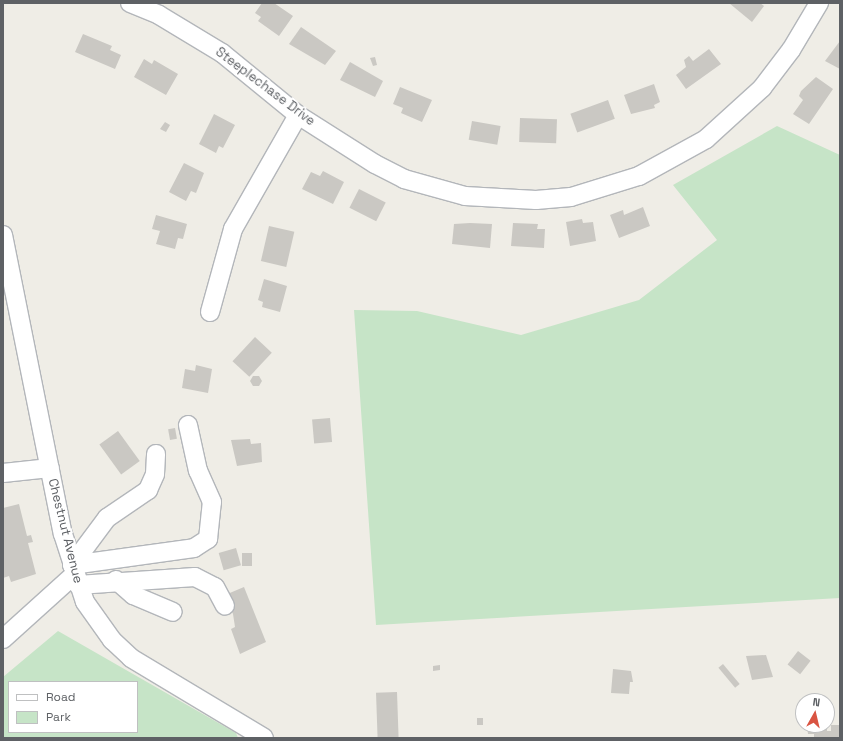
<!DOCTYPE html>
<html>
<head>
<meta charset="utf-8">
<style>
	body { margin:0 }
	#map { position:relative; width:843px; height:741px; overflow:hidden; background:#efede6; font-family:"Space Grotesk",sans-serif }
	div>[style] { position:absolute }
	.green>* { inset:0; background:#c6e4c7 }
	.building>* { inset:0; background:#cac8c3; transform-origin:0 0 }
	.roads { filter:drop-shadow(1px 0 #b3b6ba) drop-shadow(-1px 0 #b3b6ba) drop-shadow(0 1px #b3b6ba) drop-shadow(0 -1px #b3b6ba) }
	.minor>* { height:18px; margin:-9px; padding:0 9px; transform-origin:9px; border-radius:9px; background:#fff }
	span { translate:-50% -50%; white-space:nowrap; text-align:center; line-height:1.15; -webkit-text-stroke:4px #fff; paint-order:stroke }
	.street-label { font-size:13px; color:#5e6165 }
	.frame { position:absolute; inset:0; border:4px solid #5e6165; pointer-events:none }
	.legend { position:absolute; left:8px; top:681px; width:130px; height:52px; box-sizing:border-box; background:#fff; border:1px solid #bfc0c1; margin:0; padding:5px 7px; list-style:none; font-size:12px; color:#5e6165 }
	.legend li { display:flex; align-items:center; gap:8px; height:20px }
	.legend b { width:20px; border:1px solid #bfc0c1 }
	.north { position:absolute; left:795px; top:693px; width:40px; height:40px; box-sizing:border-box; background:#fff; border:1px solid #bfc0c1; border-radius:50%; rotate:8deg; font-size:11px; font-weight:700; line-height:16px; text-align:center; color:#5e6165 }
	.north::after { content:''; display:block; margin:auto; width:14px; height:18px; background:#d95442; clip-path:polygon(50% 0,100% 100%,50% 72%,0 100%) }
</style>
</head>
<body>
<div id="map">
	<div class="green">
		<i style="clip-path:polygon(777px 126px,840px 155px,840px 598px,376px 625px,354px 310px,417px 311px,521px 335px,639px 300px,717px 240px,673px 185px)"></i>
		<i style="clip-path:polygon(evenodd,58px 631px,236px 733px,238px 738px,3px 738px,3px 677px,58px 631px,9px 682px,137px 682px,137px 732px,9px 732px,9px 682px)"></i>
	</div>
	<div class="building">
		<i style="clip-path:polygon(262px 3px,274px 3px,293px 16px,279px 36px,258px 21px,261px 17px,255px 13px)"></i>
		<i style="clip-path:polygon(729px 3px,760px 3px,764px 6px,752px 22px)"></i>
		<i style="clip-path:polygon(301px 27px,336px 51px,325px 65px,289px 44px)"></i>
		<i style="clip-path:polygon(83px 34px,112px 46px,110px 50px,121px 55px,115px 69px,75px 52px)"></i>
		<i style="clip-path:polygon(840px 41px,840px 69px,825px 61px)"></i>
		<i style="clip-path:polygon(709px 49px,721px 64px,686px 89px,676px 75px,686px 67px,684px 60px,689px 56px,693px 61px)"></i>
		<i style="clip-path:polygon(375px 57px,377px 65px,373px 66px,370px 58px)"></i>
		<i style="clip-path:polygon(144px 59px,152px 64px,154px 60px,178px 74px,166px 95px,134px 77px)"></i>
		<i style="clip-path:polygon(350px 62px,383px 81px,375px 97px,340px 80px)"></i>
		<i style="clip-path:polygon(816px 77px,833px 89px,809px 124px,793px 114px,803px 100px,799px 96px,801px 91px)"></i>
		<i style="clip-path:polygon(654px 84px,660px 102px,654px 105px,655px 108px,631px 114px,624px 95px)"></i>
		<i style="clip-path:polygon(400px 87px,432px 100px,422px 122px,401px 113px,403px 108px,393px 104px)"></i>
		<i style="left:608px;top:100px;width:20px;height:40px;rotate:70deg"></i>
		<i style="clip-path:polygon(214px 114px,235px 125px,223px 148px,219px 146px,216px 153px,199px 144px)"></i>
		<i style="left:520px;top:118px;width:37px;height:24px;rotate:2deg"></i>
		<i style="left:472px;top:121px;width:29px;height:19px;rotate:10deg"></i>
		<i style="clip-path:polygon(165px 122px,170px 125px,166px 132px,160px 129px)"></i>
		<i style="clip-path:polygon(184px 163px,204px 173px,196px 193px,191px 191px,186px 201px,169px 192px)"></i>
		<i style="clip-path:polygon(323px 171px,344px 182px,333px 204px,302px 189px,311px 172px,320px 176px)"></i>
		<i style="left:359px;top:189px;width:30px;height:21px;rotate:27deg"></i>
		<i style="clip-path:polygon(643px 207px,650px 226px,619px 238px,610px 215px,623px 210px,624px 215px)"></i>
		<i style="clip-path:polygon(156px 215px,187px 224px,183px 239px,178px 238px,175px 249px,156px 244px,160px 231px,152px 229px)"></i>
		<i style="clip-path:polygon(582px 219px,583px 223px,593px 222px,596px 241px,570px 246px,566px 222px)"></i>
		<i style="clip-path:polygon(470px 223px,492px 224px,490px 248px,452px 244px,454px 224px)"></i>
		<i style="clip-path:polygon(513px 223px,538px 224px,537px 229px,545px 229px,544px 248px,511px 246px)"></i>
		<i style="left:269px;top:226px;width:26px;height:36px;rotate:13deg"></i>
		<i style="clip-path:polygon(264px 279px,287px 286px,280px 312px,262px 307px,263px 302px,258px 300px)"></i>
		<i style="left:255px;top:337px;width:23px;height:33px;rotate:43deg"></i>
		<i style="clip-path:polygon(196px 365px,212px 369px,208px 393px,182px 388px,185px 369px,195px 371px)"></i>
		<i style="clip-path:polygon(253px 376px,259px 376px,262px 381px,259px 386px,253px 386px,250px 381px)"></i>
		<i style="left:330px;top:418px;width:24px;height:18px;rotate:85deg"></i>
		<i style="left:175px;top:428px;width:11px;height:7px;rotate:80deg"></i>
		<i style="left:118px;top:431px;width:37px;height:23px;rotate:54deg"></i>
		<i style="clip-path:polygon(250px 439px,251px 444px,261px 443px,262px 462px,237px 466px,231px 440px)"></i>
		<i style="clip-path:polygon(19px 504px,27px 536px,31px 535px,33px 542px,28px 543px,36px 574px,11px 582px,9px 576px,3px 578px,3px 508px)"></i>
		<i style="left:236px;top:548px;width:18px;height:18px;rotate:74deg"></i>
		<i style="left:242px;top:553px;width:10px;height:13px"></i>
		<i style="clip-path:polygon(244px 587px,266px 642px,240px 654px,231px 629px,235px 627px,233px 614px,225px 595px)"></i>
		<i style="left:798px;top:651px;width:16px;height:17px;rotate:38deg"></i>
		<i style="clip-path:polygon(766px 655px,773px 677px,752px 680px,746px 656px)"></i>
		<i style="left:723px;top:664px;width:26px;height:6px;rotate:50deg"></i>
		<i style="clip-path:polygon(440px 665px,440px 670px,433px 671px,433px 666px)"></i>
		<i style="clip-path:polygon(613px 669px,631px 671px,633px 682px,630px 682px,629px 694px,611px 693px)"></i>
		<i style="left:397px;top:692px;width:46px;height:21px;rotate:88deg"></i>
		<i style="left:477px;top:718px;width:6px;height:7px"></i>
		<i style="clip-path:polygon(807px 725px,827px 725px,827px 731px,831px 731px,831px 725px,840px 725px,840px 738px,814px 738px,814px 734px,808px 734px)"></i>
	</div>
	<div class="roads">
		<div class="minor">
			<i style="left:130px;top:3px;width:31px;rotate:22deg"></i>
			<i style="left:159px;top:15px;width:74px;rotate:31.1deg"></i>
			<i style="left:222px;top:53px;width:98px;rotate:39.2deg"></i>
			<i style="left:298px;top:115px;width:91px;rotate:32.5deg"></i>
			<i style="left:375px;top:164px;width:33px;rotate:27deg"></i>
			<i style="left:404px;top:179px;width:63px;rotate:15.6deg"></i>
			<i style="left:465px;top:196px;width:71px;rotate:3.2deg"></i>
			<i style="left:536px;top:200px;width:35px;rotate:-5deg"></i>
			<i style="left:571px;top:197px;width:71px;rotate:-17.2deg"></i>
			<i style="left:639px;top:176px;width:77px;rotate:-28.9deg"></i>
			<i style="left:706px;top:139px;width:76px;rotate:-42.3deg"></i>
			<i style="left:762px;top:88px;width:48px;rotate:-52.7deg"></i>
			<i style="left:791px;top:50px;width:55px;rotate:-59.2deg"></i>
			<i style="left:3px;top:235px;width:305px;rotate:78.7deg"></i>
			<i style="left:63px;top:534px;width:71px;rotate:72.1deg"></i>
			<i style="left:85px;top:602px;width:47px;rotate:54.6deg"></i>
			<i style="left:112px;top:640px;width:26px;rotate:43deg"></i>
			<i style="left:131px;top:658px;width:155px;rotate:31deg"></i>
			<i style="left:210px;top:312px;width:86px;rotate:-74.5deg"></i>
			<i style="left:233px;top:229px;width:131px;rotate:-60.3deg"></i>
			<i style="left:3px;top:473px;width:47px;rotate:-6.1deg"></i>
			<i style="left:72px;top:565px;width:123px;rotate:-7.9deg"></i>
			<i style="left:194px;top:548px;width:17px;rotate:-33deg"></i>
			<i style="left:208px;top:539px;width:37px;rotate:-84deg"></i>
			<i style="left:212px;top:502px;width:34px;rotate:-114deg"></i>
			<i style="left:198px;top:471px;width:47px;rotate:-102.3deg"></i>
			<i style="left:72px;top:565px;width:59px;rotate:-53.3deg"></i>
			<i style="left:107px;top:518px;width:50px;rotate:-34.3deg"></i>
			<i style="left:148px;top:490px;width:17px;rotate:-66deg"></i>
			<i style="left:155px;top:474px;width:20px;rotate:-87deg"></i>
			<i style="left:116px;top:580px;width:23px;rotate:41deg"></i>
			<i style="left:133px;top:595px;width:43px;rotate:23deg"></i>
			<i style="left:78px;top:585px;width:117px;rotate:-3.9deg"></i>
			<i style="left:195px;top:577px;width:22px;rotate:27deg"></i>
			<i style="left:215px;top:587px;width:21px;rotate:62deg"></i>
			<i style="left:3px;top:639px;width:97px;rotate:-42.1deg"></i>
		</div>
	</div>
	<div class="street-label">
		<span style="left:265px;top:87px;rotate:37deg">Steeplechase Drive</span>
		<span style="left:65px;top:531px;rotate:76deg">Chestnut Avenue</span>
	</div>
	<div class="frame"></div>
	<ul class="legend">
	<li><b style="height:5px;background:#fff"></b>Road</li>
	<li><b style="height:11px;background:#c6e4c7"></b>Park</li>
	</ul>
	<div class="north">N</div>
</div>
</body>
</html>
